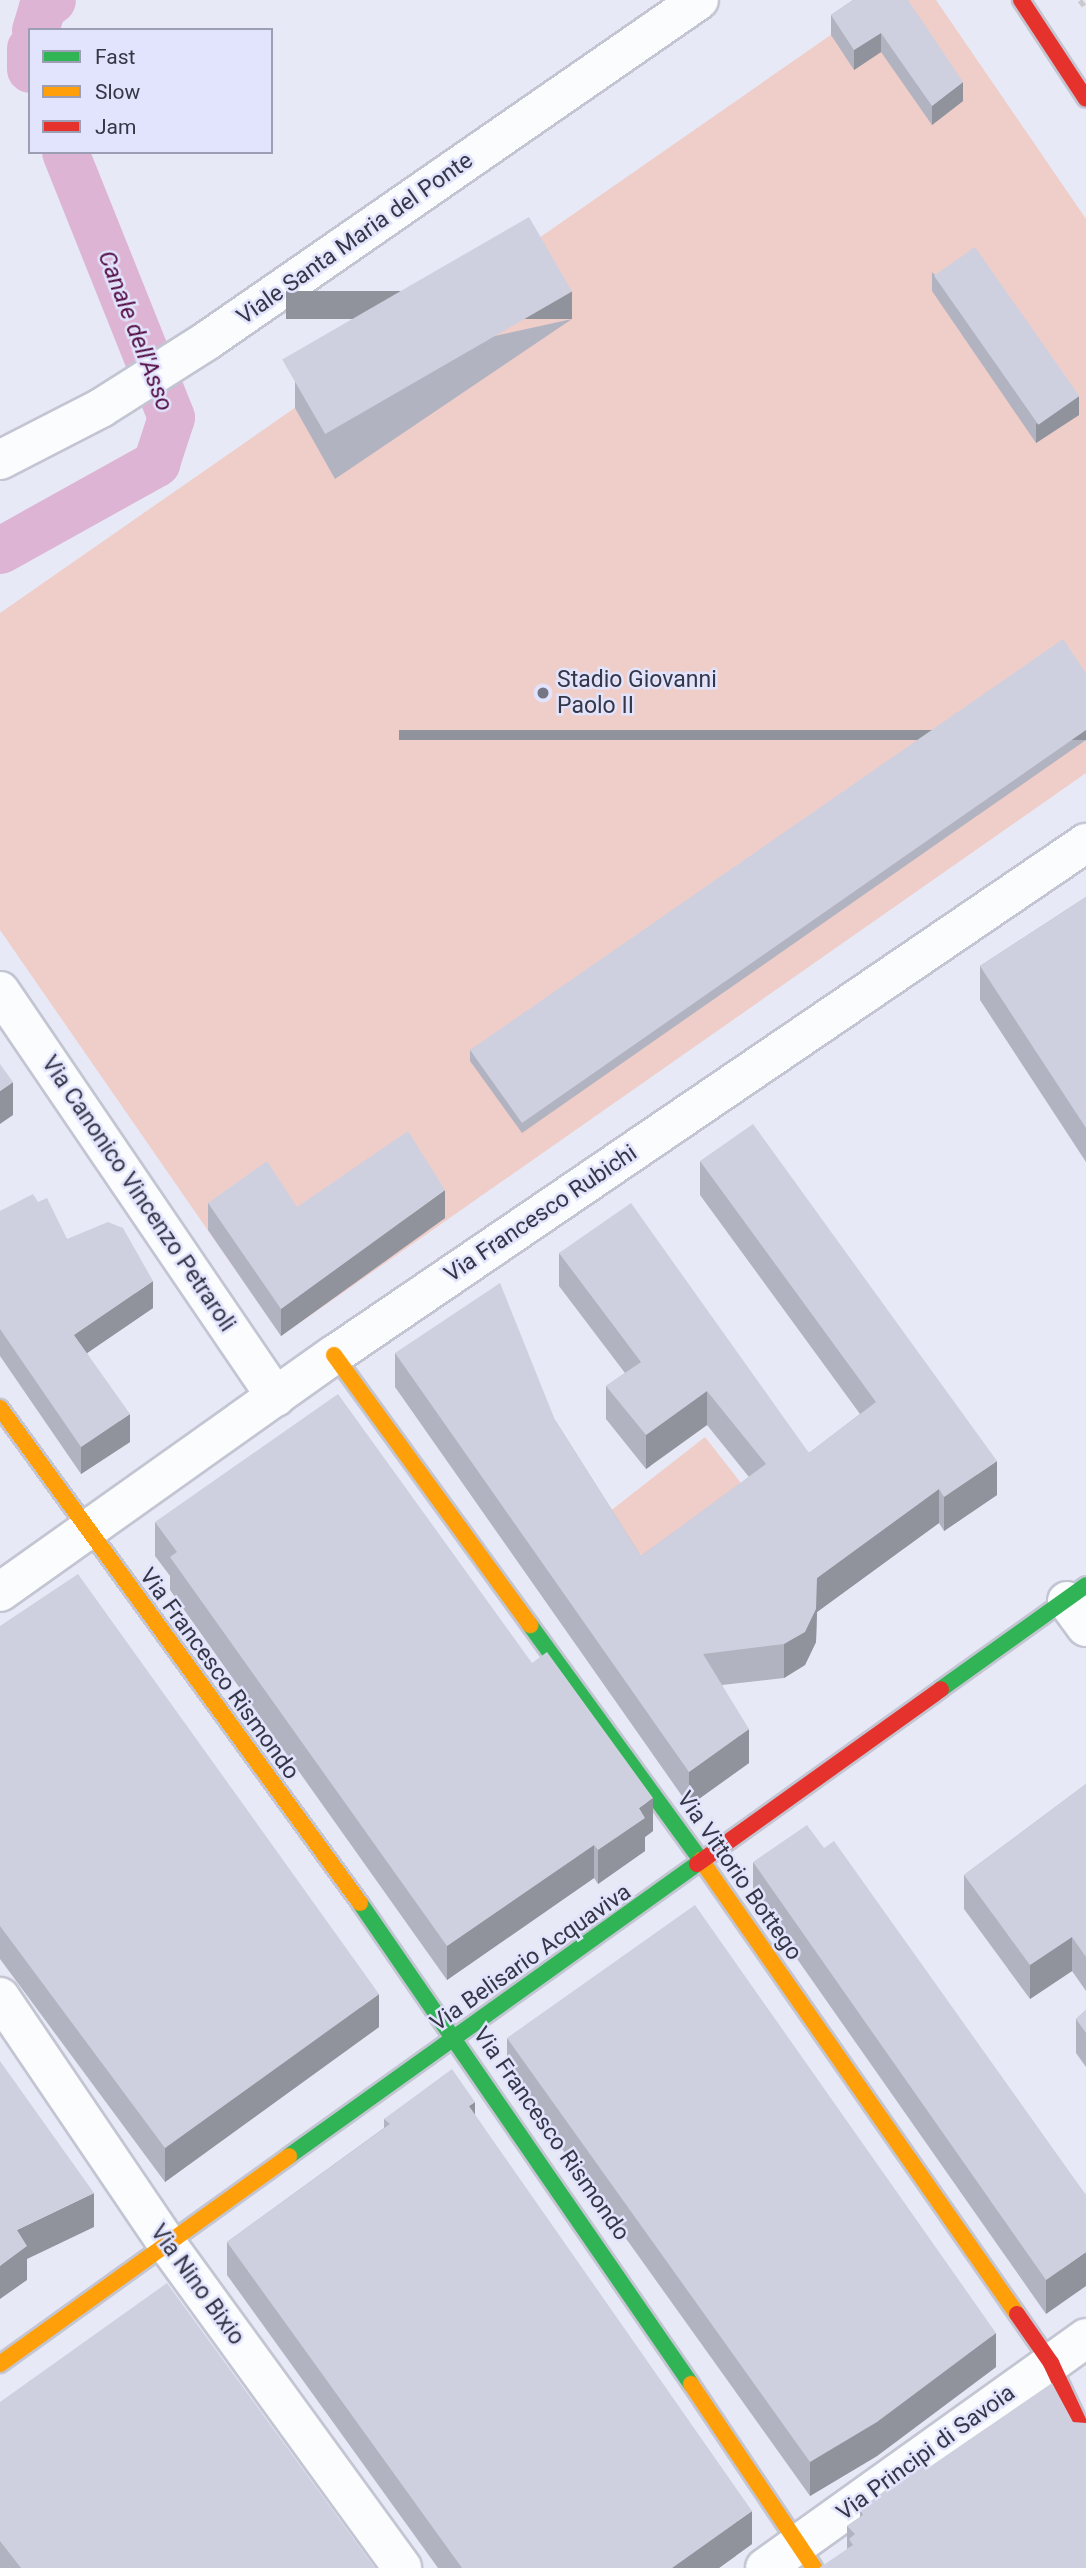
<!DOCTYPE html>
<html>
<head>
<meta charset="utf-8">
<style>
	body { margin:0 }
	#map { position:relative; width:1086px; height:2568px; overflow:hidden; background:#e7e9f6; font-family:Roboto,sans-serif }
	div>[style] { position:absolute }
	.green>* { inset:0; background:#efcec9; transform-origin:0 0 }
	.canal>* { height:47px; margin:-23.5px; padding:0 23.5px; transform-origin:23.5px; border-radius:23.5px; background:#deb4d4 }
	.path>* { height:4.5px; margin-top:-2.25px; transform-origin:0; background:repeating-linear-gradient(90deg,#c9cad0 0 7px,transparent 0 10.5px) }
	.roads { filter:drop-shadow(2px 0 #c3c5d2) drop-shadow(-2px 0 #c3c5d2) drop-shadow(0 2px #c3c5d2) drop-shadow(0 -2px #c3c5d2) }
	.street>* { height:38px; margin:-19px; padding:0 19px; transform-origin:19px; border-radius:19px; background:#fbfcfe }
	.fast>* { height:16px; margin:-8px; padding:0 8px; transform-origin:8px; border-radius:8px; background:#30b455 }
	.slow>* { height:16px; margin:-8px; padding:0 8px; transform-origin:8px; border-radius:8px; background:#ff9f0a }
	.jam>* { height:16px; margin:-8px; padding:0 8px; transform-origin:8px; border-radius:8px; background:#e5322d }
	.wall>* { inset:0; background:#b1b3c0 }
	.shaded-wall>* { inset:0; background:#90929c; transform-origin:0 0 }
	.building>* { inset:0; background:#ced0df; transform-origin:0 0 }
	.dots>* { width:19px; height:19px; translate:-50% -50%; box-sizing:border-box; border:4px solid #e1e4fc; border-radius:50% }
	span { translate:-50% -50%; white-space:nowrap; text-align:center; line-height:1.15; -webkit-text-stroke:5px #e1e4fc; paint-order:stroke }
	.street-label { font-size:23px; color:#353747 }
	.poi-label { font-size:23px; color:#353747 }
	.left { translate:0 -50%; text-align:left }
	.water-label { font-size:24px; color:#540d44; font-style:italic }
	.legend { position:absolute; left:28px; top:28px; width:245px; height:126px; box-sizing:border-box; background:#e1e4fc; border:2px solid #9c9fb4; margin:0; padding:9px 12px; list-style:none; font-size:21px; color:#353747 }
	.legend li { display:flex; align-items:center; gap:14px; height:35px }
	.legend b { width:35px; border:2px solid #9c9fb4 }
</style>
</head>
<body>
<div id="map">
	<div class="green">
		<i style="clip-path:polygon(881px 0,936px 0,1086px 219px,1086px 773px,281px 1336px,0 930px,0 613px)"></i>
		<i style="left:705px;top:1437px;width:63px;height:123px;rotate:52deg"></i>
	</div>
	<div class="canal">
		<i style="left:35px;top:30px;width:24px;rotate:-73deg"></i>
		<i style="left:42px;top:7px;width:12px;rotate:-35deg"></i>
		<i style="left:30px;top:48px;width:21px;rotate:90deg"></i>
		<i style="left:0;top:550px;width:179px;rotate:-29.1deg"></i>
		<i style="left:156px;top:463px;width:48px;rotate:-71.9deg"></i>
		<i style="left:171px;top:417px;width:285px;rotate:-111.8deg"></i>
	</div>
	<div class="path">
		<i style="left:1080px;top:0;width:10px;rotate:53deg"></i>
	</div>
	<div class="roads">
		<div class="street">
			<i style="left:0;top:460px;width:114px;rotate:-27.2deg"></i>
			<i style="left:101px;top:408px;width:127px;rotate:-32.4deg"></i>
			<i style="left:208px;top:340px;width:597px;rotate:-34.7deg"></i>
			<i style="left:0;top:991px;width:491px;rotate:55.8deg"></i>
			<i style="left:0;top:1592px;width:410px;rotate:-35.4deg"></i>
			<i style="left:334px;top:1355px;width:910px;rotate:-34.25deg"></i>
			<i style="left:1067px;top:1601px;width:32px;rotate:54deg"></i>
			<i style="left:0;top:1997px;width:298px;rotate:55.9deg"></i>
			<i style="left:167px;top:2244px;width:400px;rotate:54deg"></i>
			<i style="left:765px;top:2568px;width:395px;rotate:-35.6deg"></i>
		</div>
		<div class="fast">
			<i style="left:530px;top:1625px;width:291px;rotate:54deg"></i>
			<i style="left:941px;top:1689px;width:178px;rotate:-35.6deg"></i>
			<i style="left:360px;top:1903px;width:584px;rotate:55.47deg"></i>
			<i style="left:289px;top:2156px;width:502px;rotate:-35.59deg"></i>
		</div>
		<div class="slow">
			<i style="left:334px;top:1355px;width:334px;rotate:54deg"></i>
			<i style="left:0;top:1408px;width:612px;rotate:53.97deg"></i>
			<i style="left:701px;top:1860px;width:553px;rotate:55.16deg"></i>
			<i style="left:0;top:2364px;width:356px;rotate:-35.7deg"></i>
			<i style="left:691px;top:2384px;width:221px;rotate:56.2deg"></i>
		</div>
		<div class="jam">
			<i style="left:1021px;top:0;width:118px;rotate:56.7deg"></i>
			<i style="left:697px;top:1864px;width:300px;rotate:-35.6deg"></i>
			<i style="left:1017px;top:2314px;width:60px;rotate:55.2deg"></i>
			<i style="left:1051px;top:2363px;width:83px;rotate:65deg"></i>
		</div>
	</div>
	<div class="wall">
		<i style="clip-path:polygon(853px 0,963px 101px,932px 125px,881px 52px,854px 70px,831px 35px,831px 15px)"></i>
		<i style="clip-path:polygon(932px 272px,1079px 415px,1036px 443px,932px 291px)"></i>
		<i style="clip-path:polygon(572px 319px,335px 479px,295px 408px,295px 380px)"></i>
		<i style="clip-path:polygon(1086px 673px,1086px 740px,522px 1133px,470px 1061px,470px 1050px)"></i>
		<i style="clip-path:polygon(1086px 897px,1086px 1162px,980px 1000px,980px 966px)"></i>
		<i style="clip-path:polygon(700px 1161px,997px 1495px,944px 1531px,939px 1523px,817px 1612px,816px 1642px,805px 1665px,784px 1678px,722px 1685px,749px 1763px,689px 1806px,395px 1387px,395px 1353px,555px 1420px,641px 1556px,749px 1477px,707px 1425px,646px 1469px,606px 1419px,606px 1386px,625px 1373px,559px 1286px,559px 1253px,809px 1453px,860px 1414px,700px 1195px)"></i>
		<i style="clip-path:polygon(38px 1202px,67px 1239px,153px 1308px,87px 1353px,130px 1442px,81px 1474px,0 1356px,0 1211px)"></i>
		<i style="clip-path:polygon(208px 1203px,297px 1207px,445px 1218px,281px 1336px,208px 1230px)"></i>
		<i style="clip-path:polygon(155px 1522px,532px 1663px,653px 1831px,645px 1837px,645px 1851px,598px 1884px,594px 1878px,447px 1980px,170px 1590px,170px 1576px,155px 1556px)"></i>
		<i style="clip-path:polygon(0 1626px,379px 2027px,165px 2182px,0 1959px)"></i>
		<i style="clip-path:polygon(1086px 1784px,1086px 1991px,1072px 1971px,1030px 1999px,964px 1909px,964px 1875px)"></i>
		<i style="clip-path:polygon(753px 1862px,1086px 2195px,1046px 2314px,753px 1896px)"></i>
		<i style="clip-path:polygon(1086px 2010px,1086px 2067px,1076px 2053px,1076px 2019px)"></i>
		<i style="clip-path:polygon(507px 2038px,996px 2367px,877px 2456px,810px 2496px,507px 2072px)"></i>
		<i style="clip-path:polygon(475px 2115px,752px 2544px,719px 2568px,438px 2568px,227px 2275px,227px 2242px,384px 2128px,384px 2119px)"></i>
		<i style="clip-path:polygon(0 2402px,375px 2568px,0 2568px)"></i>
		<i style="clip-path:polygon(1073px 2422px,847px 2549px,847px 2526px,860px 2517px,860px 2509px,928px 2468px)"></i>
	</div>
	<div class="shaded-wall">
		<i style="clip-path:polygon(881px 33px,881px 52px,854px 70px,854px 50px)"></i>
		<i style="clip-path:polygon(963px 82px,963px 101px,932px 125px,932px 106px)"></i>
		<i style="left:572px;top:291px;width:28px;height:286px;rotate:90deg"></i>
		<i style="clip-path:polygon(1079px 396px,1079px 415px,1036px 443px,1036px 424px)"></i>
		<i style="left:1086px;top:730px;width:10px;height:687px;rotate:90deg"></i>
		<i style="clip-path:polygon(13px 1082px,13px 1115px,0 1124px,0 1091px)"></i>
		<i style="clip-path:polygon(445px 1190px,445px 1218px,281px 1336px,281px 1309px)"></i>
		<i style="clip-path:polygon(153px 1281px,153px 1308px,74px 1362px,74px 1335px)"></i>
		<i style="clip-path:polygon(707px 1391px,707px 1425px,646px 1469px,646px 1435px)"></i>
		<i style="clip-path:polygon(130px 1414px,130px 1442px,81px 1474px,81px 1447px)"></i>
		<i style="clip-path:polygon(997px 1461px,997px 1495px,944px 1531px,944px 1497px)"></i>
		<i style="clip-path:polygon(939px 1489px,939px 1523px,817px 1612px,816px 1642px,805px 1665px,784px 1678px,784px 1644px,817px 1578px)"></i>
		<i style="clip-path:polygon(749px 1729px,749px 1763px,689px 1806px,689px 1772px)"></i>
		<i style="clip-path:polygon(653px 1798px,653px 1831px,645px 1837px,645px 1851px,598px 1884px,598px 1850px,639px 1808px)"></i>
		<i style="clip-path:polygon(594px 1845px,594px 1878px,447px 1980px,447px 1946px)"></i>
		<i style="clip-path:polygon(1072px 1937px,1072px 1971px,1030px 1999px,1030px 1965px)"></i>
		<i style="clip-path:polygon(379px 1994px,379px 2027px,165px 2182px,165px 2148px)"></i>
		<i style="clip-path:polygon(475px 2102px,475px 2135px,469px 2106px)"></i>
		<i style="clip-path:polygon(94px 2193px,94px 2227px,27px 2259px,27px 2280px,0 2299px,0 2266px,17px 2230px)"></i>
		<i style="clip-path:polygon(1086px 2252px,1086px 2286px,1046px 2314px,1046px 2280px)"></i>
		<i style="clip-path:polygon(996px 2333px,996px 2367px,877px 2456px,810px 2496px,810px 2462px)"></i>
		<i style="clip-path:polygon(752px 2511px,752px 2544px,719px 2568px,672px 2568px)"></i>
	</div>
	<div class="building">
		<i style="clip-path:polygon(853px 0,908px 0,963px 82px,932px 106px,881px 33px,854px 50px,831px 15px)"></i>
		<i style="left:529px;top:217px;width:86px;height:285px;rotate:60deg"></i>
		<i style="left:975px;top:247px;width:182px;height:50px;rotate:55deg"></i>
		<i style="clip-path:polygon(1063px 639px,1086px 673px,1086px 730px,522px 1123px,470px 1050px)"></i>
		<i style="clip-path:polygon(1086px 897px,1086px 1128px,980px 966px)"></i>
		<i style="clip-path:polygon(0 1064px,13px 1082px,0 1091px)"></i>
		<i style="clip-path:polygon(753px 1124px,997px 1461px,944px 1497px,939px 1489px,817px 1578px,816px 1609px,805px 1632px,784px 1644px,703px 1654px,749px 1729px,689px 1772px,395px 1353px,500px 1283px,555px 1420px,641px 1556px,766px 1464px,707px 1391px,646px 1435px,606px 1386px,641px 1362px,559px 1253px,631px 1203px,809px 1453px,876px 1402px,700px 1161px)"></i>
		<i style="clip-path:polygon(408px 1131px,445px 1190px,281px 1309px,208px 1203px,267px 1161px,297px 1207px)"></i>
		<i style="clip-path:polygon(33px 1194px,38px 1202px,47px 1198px,67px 1239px,108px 1222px,123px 1228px,153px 1281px,74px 1335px,130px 1414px,81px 1447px,0 1329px,0 1211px)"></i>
		<i style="clip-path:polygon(338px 1394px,532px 1663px,547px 1652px,653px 1798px,639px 1808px,645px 1818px,598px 1850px,594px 1845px,447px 1946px,170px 1557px,177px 1552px,155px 1522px)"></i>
		<i style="clip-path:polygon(78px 1574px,379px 1994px,165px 2148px,0 1926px,0 1626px)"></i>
		<i style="clip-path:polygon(1086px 1784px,1086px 1957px,1072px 1937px,1030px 1965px,964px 1875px)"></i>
		<i style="clip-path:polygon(807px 1825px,824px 1848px,834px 1841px,1086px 2195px,1086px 2252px,1046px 2280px,753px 1862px)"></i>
		<i style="clip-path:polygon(695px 1905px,996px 2333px,877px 2422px,810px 2462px,507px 2038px)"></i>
		<i style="clip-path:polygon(1086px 2010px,1086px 2033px,1076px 2019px)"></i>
		<i style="clip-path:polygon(0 2061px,94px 2193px,17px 2230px,27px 2246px,0 2266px)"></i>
		<i style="clip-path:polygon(452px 2069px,475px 2102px,469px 2106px,752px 2511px,672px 2568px,462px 2568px,227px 2242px,390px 2124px,384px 2119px)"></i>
		<i style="clip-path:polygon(167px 2283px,375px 2568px,21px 2568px,0 2541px,0 2402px)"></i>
		<i style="clip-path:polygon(1052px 2383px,1073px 2422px,1086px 2423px,1086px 2568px,819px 2568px,853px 2545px,849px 2539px,855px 2534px,847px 2526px,863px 2515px,860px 2509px,922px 2463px,928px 2468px)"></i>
	</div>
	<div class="dots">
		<i style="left:543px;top:693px;background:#737584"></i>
	</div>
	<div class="street-label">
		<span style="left:355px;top:239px;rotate:-35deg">Viale Santa Maria del Ponte</span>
		<span style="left:138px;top:1194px;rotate:56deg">Via Canonico Vincenzo Petraroli</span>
		<span style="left:541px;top:1214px;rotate:-34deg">Via Francesco Rubichi</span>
		<span style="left:219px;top:1674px;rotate:54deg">Via Francesco Rismondo</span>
		<span style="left:739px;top:1876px;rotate:55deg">Via Vittorio Bottego</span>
		<span style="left:531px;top:1958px;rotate:-35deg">Via Belisario Acquaviva</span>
		<span style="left:551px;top:2134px;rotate:55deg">Via Francesco Rismondo</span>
		<span style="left:197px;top:2285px;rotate:54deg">Via Nino Bixio</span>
		<span style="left:926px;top:2453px;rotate:-36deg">Via Principi di Savoia</span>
	</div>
	<div class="poi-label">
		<span class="left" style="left:557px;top:693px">Stadio Giovanni<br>Paolo II</span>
	</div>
	<div class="water-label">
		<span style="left:135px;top:331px;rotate:69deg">Canale dell'Asso</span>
	</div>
	<ul class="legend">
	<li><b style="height:9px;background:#30b455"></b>Fast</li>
	<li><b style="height:9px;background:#ff9f0a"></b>Slow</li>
	<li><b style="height:9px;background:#e5322d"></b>Jam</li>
	</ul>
</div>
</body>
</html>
